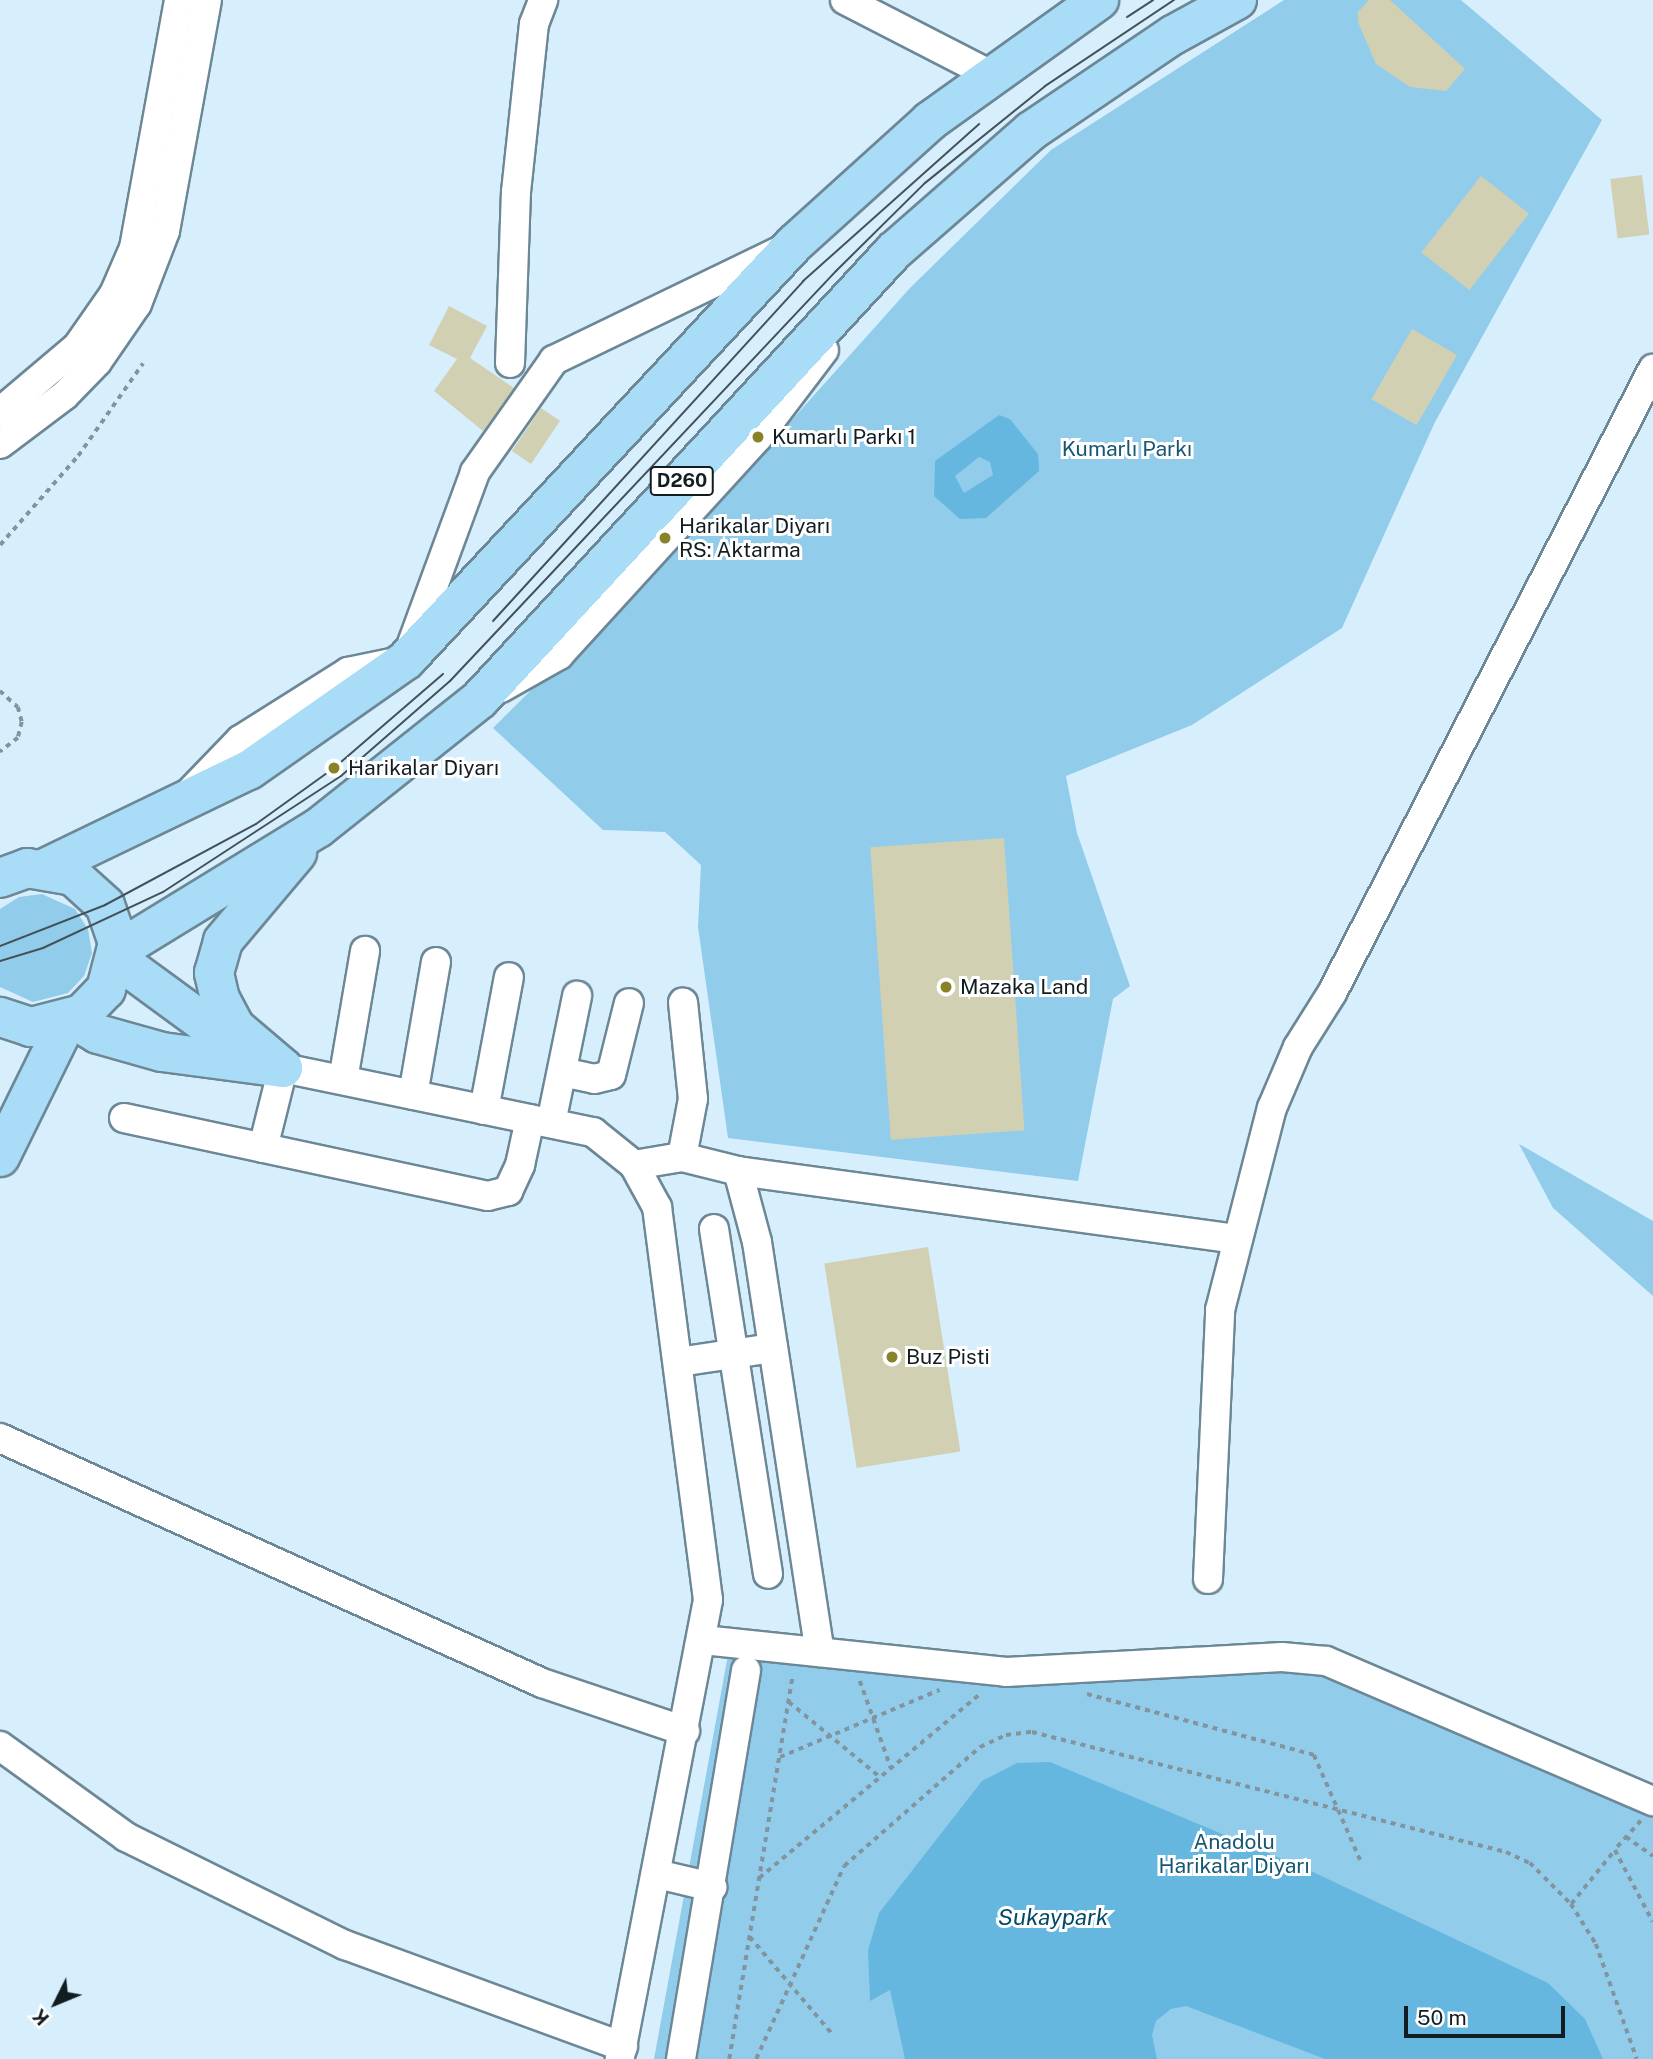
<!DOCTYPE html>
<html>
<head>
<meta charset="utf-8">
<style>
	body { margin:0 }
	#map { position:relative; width:1653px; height:2059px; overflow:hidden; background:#d7effd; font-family:"Public Sans",sans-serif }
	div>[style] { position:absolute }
	.green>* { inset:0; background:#92cceb }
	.water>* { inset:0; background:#65b7e0 }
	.building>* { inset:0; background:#d1d0b3; transform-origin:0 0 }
	.path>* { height:3.5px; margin-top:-1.75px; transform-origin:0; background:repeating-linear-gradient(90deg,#82949e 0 5px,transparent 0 10px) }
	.roads { filter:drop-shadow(2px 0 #6c8796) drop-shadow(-2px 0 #6c8796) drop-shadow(0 2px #6c8796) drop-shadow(0 -2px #6c8796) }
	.minor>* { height:28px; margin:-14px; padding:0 14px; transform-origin:14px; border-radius:14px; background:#fff }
	.highway>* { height:38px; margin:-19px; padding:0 19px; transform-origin:19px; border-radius:19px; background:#a9dcf7 }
	.tram>* { height:2px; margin:-1px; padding:0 1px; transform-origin:1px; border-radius:1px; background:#435158 }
	.dots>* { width:19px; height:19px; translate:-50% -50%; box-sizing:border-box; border:4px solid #fff; border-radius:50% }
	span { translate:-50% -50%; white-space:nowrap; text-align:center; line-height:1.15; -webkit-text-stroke:6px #fff; paint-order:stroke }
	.shield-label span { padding:2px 5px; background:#fff; border:2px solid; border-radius:5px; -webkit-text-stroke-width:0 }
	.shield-label { font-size:19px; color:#121d22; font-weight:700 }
	.poi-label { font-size:21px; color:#121d22 }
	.left { translate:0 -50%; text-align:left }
	.park-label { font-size:21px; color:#175774 }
	.water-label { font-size:23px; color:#024b66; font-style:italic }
	.north { position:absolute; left:21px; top:1968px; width:70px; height:70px; -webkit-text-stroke:5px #fff; paint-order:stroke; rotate:227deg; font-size:19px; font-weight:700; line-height:28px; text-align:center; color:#121d22 }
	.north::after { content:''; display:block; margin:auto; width:24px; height:32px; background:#121d22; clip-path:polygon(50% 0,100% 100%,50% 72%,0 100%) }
	.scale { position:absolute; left:1404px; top:2006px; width:161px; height:32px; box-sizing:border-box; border:4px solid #121d22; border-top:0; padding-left:9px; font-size:21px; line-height:24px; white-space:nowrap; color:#121d22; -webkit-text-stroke:5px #fff; paint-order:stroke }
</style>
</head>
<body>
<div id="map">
	<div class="green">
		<i style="clip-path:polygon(1284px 0,1461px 0,1602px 120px,1435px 422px,1342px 628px,1192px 725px,1066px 776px,1077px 833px,1130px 986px,1113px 999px,1078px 1181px,728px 1138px,698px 927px,701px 865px,665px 832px,603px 830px,493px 728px,705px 517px,910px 288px,1051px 150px)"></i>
		<i style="clip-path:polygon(42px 894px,75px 909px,88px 929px,92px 953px,84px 976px,68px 993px,33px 1002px,0 987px,0 909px,19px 897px)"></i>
		<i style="clip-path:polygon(1519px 1144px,1653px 1221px,1653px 1296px,1553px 1208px)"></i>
		<i style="clip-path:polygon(730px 1644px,1066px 1664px,1263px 1647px,1653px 1797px,1653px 2059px,654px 2059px)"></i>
	</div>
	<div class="water">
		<i style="clip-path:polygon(evenodd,999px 415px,1010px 419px,1038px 454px,1039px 471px,986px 518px,960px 519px,934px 496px,935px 461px,999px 415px,979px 457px,990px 462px,993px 475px,964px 493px,955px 476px,979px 457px)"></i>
		<i style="clip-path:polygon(1050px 1762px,1313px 1872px,1548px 1983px,1585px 2019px,1603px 2059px,1325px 2059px,1186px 2006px,1171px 2009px,1156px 2021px,1152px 2035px,1157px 2059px,905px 2059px,890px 1990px,870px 2001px,868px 1950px,879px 1913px,982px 1781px,1017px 1763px)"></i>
	</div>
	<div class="building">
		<i style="clip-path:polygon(1369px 0,1390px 0,1465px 69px,1446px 91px,1410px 87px,1376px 64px,1358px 22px,1358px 12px)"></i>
		<i style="left:1642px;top:175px;width:60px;height:32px;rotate:83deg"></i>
		<i style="left:1481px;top:176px;width:61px;height:97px;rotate:38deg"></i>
		<i style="clip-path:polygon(449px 306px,487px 326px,470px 358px,514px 388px,483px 431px,434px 391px,457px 359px,429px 345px)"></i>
		<i style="left:1412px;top:329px;width:52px;height:81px;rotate:30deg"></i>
		<i style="left:541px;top:408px;width:23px;height:52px;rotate:34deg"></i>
		<i style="left:1004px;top:838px;width:293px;height:134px;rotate:86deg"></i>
		<i style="left:928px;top:1247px;width:207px;height:105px;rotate:81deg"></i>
	</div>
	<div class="path">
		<i style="left:0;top:545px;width:118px;rotate:-48.8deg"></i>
		<i style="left:78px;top:456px;width:113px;rotate:-55deg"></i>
		<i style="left:0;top:691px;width:24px;rotate:42deg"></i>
		<i style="left:18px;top:707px;width:16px;rotate:75deg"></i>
		<i style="left:22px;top:722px;width:16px;rotate:104deg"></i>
		<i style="left:18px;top:738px;width:23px;rotate:142deg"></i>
		<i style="left:860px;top:1681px;width:92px;rotate:70.4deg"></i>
		<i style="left:1087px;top:1694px;width:235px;rotate:15deg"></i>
		<i style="left:1314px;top:1755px;width:119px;rotate:66.2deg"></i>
		<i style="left:789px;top:1702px;width:118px;rotate:39.5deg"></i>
		<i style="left:780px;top:1757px;width:173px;rotate:-22.8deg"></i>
		<i style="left:1641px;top:1821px;width:39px;rotate:132deg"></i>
		<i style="left:1615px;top:1850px;width:81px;rotate:62.2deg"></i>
		<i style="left:1626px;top:1837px;width:33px;rotate:35deg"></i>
		<i style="left:759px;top:1878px;width:289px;rotate:-39.8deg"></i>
		<i style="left:1571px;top:1904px;width:68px;rotate:-50.9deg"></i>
		<i style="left:750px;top:1937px;width:128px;rotate:49.7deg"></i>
		<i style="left:729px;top:2059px;width:390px;rotate:-80.6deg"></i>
		<i style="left:756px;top:2059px;width:212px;rotate:-65.5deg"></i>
		<i style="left:844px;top:1866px;width:181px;rotate:-41.2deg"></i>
		<i style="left:980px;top:1747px;width:29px;rotate:-25deg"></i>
		<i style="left:1006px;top:1735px;width:26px;rotate:-7deg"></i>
		<i style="left:1032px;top:1732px;width:489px;rotate:14.2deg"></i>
		<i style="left:1506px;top:1852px;width:26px;rotate:25deg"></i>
		<i style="left:1530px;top:1863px;width:58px;rotate:45deg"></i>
		<i style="left:1571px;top:1904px;width:47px;rotate:58deg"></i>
		<i style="left:1596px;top:1944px;width:122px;rotate:70.4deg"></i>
	</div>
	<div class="roads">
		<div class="minor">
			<i style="left:845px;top:0;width:166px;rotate:27.2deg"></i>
			<i style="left:510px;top:363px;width:171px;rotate:-88deg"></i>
			<i style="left:516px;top:192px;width:169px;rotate:-83.9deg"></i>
			<i style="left:534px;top:24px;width:26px;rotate:-69deg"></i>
			<i style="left:0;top:412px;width:101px;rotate:-40.2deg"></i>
			<i style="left:77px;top:347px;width:65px;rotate:-55.1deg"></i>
			<i style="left:114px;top:294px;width:50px;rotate:-66.5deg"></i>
			<i style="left:134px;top:248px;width:252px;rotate:-79.7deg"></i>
			<i style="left:0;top:444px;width:81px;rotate:-37deg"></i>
			<i style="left:65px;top:395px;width:46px;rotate:-45.9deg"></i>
			<i style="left:97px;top:362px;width:70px;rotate:-55.4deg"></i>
			<i style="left:137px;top:304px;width:78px;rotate:-69deg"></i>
			<i style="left:165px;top:231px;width:235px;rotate:-79.7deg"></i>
			<i style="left:501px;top:688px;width:67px;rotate:-29.6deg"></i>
			<i style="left:559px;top:655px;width:295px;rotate:-47.6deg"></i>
			<i style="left:758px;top:437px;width:109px;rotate:-52.8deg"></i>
			<i style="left:191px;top:791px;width:71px;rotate:-46.1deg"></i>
			<i style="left:240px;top:740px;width:128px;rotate:-32.2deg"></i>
			<i style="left:348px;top:672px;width:59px;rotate:-11.7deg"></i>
			<i style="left:406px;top:660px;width:200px;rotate:-69.8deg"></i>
			<i style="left:475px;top:472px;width:137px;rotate:-54.8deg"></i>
			<i style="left:554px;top:360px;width:250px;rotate:-25.8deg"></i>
			<i style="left:562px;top:1072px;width:33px;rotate:12deg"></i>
			<i style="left:594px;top:1079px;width:17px;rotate:-13deg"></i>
			<i style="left:611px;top:1075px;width:74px;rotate:-76deg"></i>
			<i style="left:343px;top:1080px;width:131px;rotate:-80.3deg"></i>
			<i style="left:413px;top:1095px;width:135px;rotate:-80.2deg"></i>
			<i style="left:484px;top:1110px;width:135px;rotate:-79.4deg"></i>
			<i style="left:124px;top:1118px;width:372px;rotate:12.1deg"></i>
			<i style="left:488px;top:1196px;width:21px;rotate:-14deg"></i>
			<i style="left:508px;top:1191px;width:29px;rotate:-65deg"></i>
			<i style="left:520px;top:1165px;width:47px;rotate:-77.7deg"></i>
			<i style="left:551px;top:1123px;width:130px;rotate:-78.4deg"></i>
			<i style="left:263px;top:1148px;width:82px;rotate:-76deg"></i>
			<i style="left:283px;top:1068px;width:317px;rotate:11.7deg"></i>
			<i style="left:593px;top:1132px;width:53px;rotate:38.8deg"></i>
			<i style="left:634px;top:1165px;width:48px;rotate:61.3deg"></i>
			<i style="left:657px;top:1207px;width:396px;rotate:82.6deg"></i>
			<i style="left:708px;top:1600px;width:467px;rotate:100.9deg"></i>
			<i style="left:682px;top:1157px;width:59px;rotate:-79.3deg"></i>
			<i style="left:693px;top:1099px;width:97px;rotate:-95.9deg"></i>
			<i style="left:634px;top:1165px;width:49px;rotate:-9.5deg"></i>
			<i style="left:682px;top:1157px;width:58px;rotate:14deg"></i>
			<i style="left:738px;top:1171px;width:503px;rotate:7.78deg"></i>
			<i style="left:738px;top:1171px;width:73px;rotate:75deg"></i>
			<i style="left:757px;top:1242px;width:415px;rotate:81.3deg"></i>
			<i style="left:714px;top:1229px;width:349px;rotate:81.1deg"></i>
			<i style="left:678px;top:1362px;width:96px;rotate:-8.4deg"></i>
			<i style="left:0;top:1438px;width:595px;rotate:24.32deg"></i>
			<i style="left:542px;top:1683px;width:151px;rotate:18.6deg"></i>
			<i style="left:1208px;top:1579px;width:269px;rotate:-87.4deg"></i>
			<i style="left:1220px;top:1310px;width:209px;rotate:-75.6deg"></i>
			<i style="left:1272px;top:1108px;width:66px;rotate:-66.9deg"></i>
			<i style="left:1298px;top:1047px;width:64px;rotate:-57.8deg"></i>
			<i style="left:1332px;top:993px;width:702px;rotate:-62.78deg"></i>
			<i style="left:703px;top:1640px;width:305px;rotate:6deg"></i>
			<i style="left:1006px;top:1672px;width:276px;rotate:-3.1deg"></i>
			<i style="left:1282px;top:1657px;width:44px;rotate:5.2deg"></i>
			<i style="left:1326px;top:1661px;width:356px;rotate:23.2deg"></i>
			<i style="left:0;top:1746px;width:155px;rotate:35.8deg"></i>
			<i style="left:126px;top:1837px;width:244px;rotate:26.3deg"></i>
			<i style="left:345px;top:1945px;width:296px;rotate:20.1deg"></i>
			<i style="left:657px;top:1874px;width:57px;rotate:13.3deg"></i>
			<i style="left:681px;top:2059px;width:394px;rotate:-80.5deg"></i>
		</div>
		<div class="highway">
			<i style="left:45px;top:868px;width:226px;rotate:-25.7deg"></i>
			<i style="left:249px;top:770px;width:192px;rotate:-35deg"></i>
			<i style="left:406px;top:660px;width:569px;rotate:-46.99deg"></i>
			<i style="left:794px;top:244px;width:183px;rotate:-42.1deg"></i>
			<i style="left:930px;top:121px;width:208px;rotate:-35.6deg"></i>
			<i style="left:0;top:878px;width:29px;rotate:-20deg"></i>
			<i style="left:27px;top:868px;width:47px;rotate:9.9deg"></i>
			<i style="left:73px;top:876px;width:43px;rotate:42.2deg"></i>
			<i style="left:105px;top:905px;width:40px;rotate:71.1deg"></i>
			<i style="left:118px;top:943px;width:48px;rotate:104.6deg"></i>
			<i style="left:106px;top:989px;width:35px;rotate:134deg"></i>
			<i style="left:82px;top:1014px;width:53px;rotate:165.7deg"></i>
			<i style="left:31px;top:1027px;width:33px;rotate:-162deg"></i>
			<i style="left:117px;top:951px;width:236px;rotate:-31.5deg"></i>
			<i style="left:318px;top:828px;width:207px;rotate:-38.5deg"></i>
			<i style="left:480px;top:699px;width:610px;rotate:-47.26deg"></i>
			<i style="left:894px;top:251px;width:182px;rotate:-41.2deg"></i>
			<i style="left:1031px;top:131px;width:171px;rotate:-34.1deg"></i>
			<i style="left:1173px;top:35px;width:73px;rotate:-28.7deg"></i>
			<i style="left:117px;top:959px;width:161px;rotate:36.2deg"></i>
			<i style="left:73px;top:1019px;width:29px;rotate:31deg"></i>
			<i style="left:98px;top:1034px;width:66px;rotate:15.7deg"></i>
			<i style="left:162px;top:1052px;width:122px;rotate:7.5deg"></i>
			<i style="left:283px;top:1068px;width:63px;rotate:-139.5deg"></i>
			<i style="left:235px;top:1027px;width:32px;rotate:-118deg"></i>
			<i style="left:220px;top:999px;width:27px;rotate:-103deg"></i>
			<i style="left:214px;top:973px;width:33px;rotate:-74deg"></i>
			<i style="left:223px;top:941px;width:115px;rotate:-49.9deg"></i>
			<i style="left:0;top:1157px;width:149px;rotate:-63.8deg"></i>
		</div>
	</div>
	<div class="tram">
		<i style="left:1127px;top:17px;width:31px;rotate:-33deg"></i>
		<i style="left:493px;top:621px;width:460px;rotate:-47.6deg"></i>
		<i style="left:803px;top:281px;width:236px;rotate:-41.7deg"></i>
		<i style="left:0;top:946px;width:113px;rotate:-21.3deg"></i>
		<i style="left:105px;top:905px;width:171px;rotate:-28.2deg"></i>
		<i style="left:256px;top:824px;width:96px;rotate:-35.7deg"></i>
		<i style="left:334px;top:768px;width:144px;rotate:-40.8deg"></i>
		<i style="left:0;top:961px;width:45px;rotate:-16.8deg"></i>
		<i style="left:43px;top:948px;width:132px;rotate:-25deg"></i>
		<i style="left:163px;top:892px;width:212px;rotate:-33.1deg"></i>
		<i style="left:341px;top:776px;width:145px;rotate:-41.1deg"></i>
		<i style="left:450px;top:681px;width:563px;rotate:-46.73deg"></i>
		<i style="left:836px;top:271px;width:125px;rotate:-44.7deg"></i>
		<i style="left:925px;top:183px;width:154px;rotate:-38.9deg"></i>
		<i style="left:1045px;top:86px;width:155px;rotate:-33.7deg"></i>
	</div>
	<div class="dots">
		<i style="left:758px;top:437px;background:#898229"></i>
		<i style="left:665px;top:538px;background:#898229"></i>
		<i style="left:334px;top:768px;background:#898229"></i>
		<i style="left:946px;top:987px;background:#898229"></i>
		<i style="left:892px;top:1357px;background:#898229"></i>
	</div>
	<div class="shield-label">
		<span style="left:682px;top:481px">D260</span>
	</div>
	<div class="poi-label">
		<span class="left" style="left:772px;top:437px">Kumarlı Parkı 1</span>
		<span class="left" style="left:679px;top:538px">Harikalar Diyarı<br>RS: Aktarma</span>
		<span class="left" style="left:348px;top:768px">Harikalar Diyarı</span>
		<span class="left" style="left:960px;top:987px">Mazaka Land</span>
		<span class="left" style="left:906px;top:1357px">Buz Pisti</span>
	</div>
	<div class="park-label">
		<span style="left:1127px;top:449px">Kumarlı Parkı</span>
		<span style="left:1234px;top:1854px">Anadolu<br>Harikalar Diyarı</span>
	</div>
	<div class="water-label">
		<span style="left:1053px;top:1917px">Sukaypark</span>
	</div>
	<div class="north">K</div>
	<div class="scale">50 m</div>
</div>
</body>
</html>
